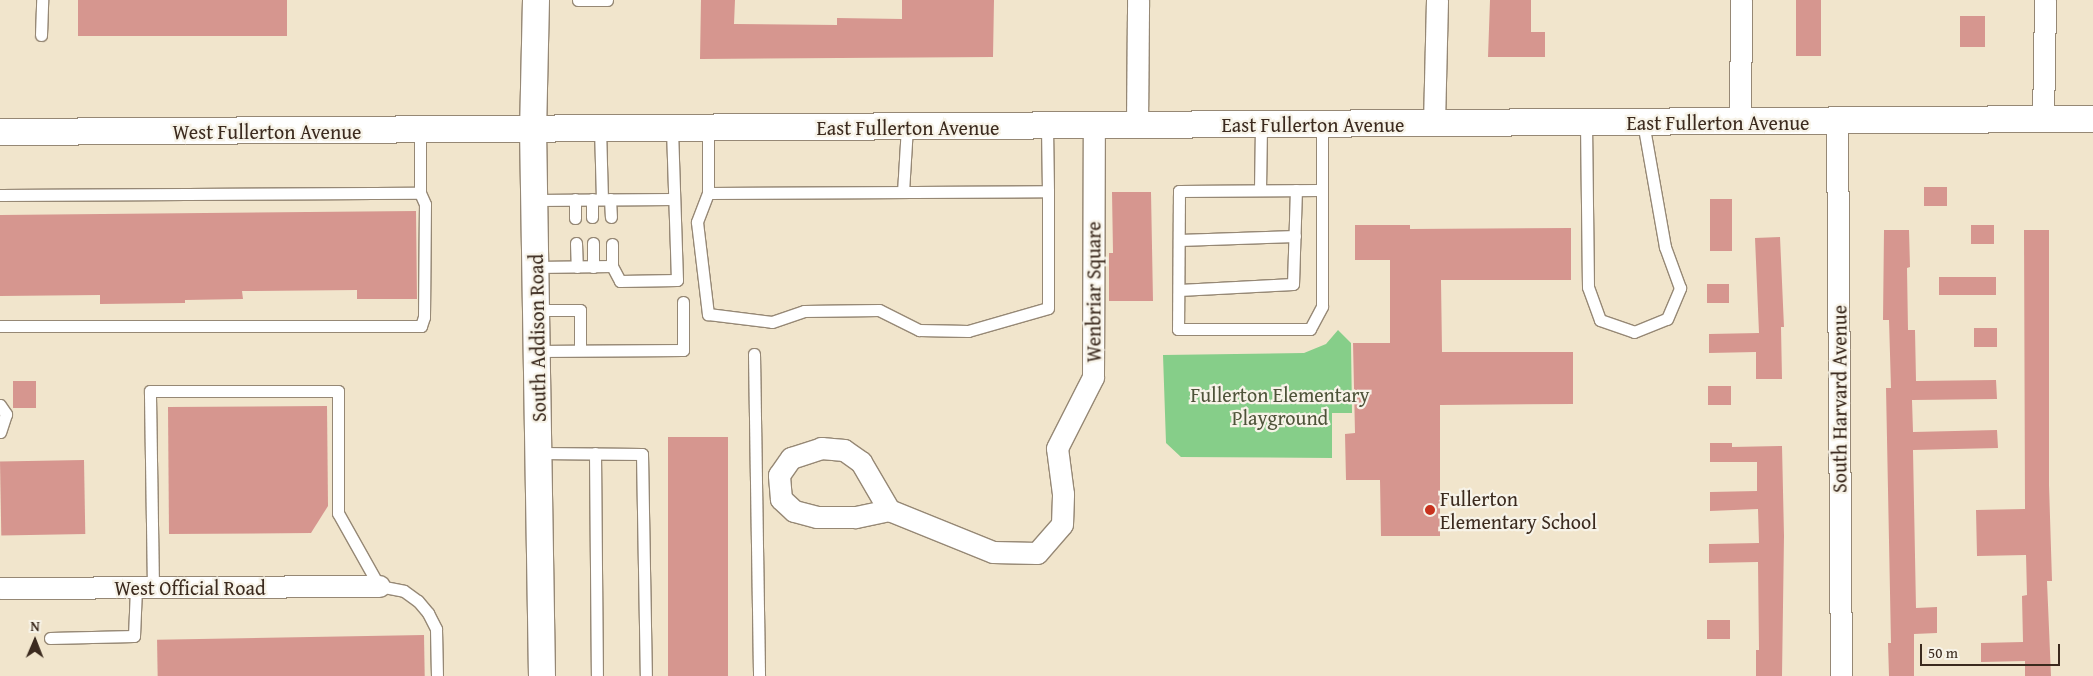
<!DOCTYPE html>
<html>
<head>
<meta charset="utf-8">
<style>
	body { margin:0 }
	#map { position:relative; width:2093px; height:676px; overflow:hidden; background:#f1e5cc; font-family:"Gentium Book Plus",serif }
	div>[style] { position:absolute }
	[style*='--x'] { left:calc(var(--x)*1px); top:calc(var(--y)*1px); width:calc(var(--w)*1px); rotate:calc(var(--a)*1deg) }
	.green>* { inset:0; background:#86ce89 }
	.building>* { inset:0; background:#d6968f; transform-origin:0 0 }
	.roads { filter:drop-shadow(1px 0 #968875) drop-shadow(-1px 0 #968875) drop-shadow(0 1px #968875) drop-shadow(0 -1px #968875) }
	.service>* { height:11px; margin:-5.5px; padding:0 5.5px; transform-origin:5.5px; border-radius:5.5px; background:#fff }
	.minor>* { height:21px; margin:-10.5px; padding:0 10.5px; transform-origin:10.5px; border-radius:10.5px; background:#fff }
	.tertiary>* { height:26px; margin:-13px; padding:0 13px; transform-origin:13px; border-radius:13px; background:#fff }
	.dots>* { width:14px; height:14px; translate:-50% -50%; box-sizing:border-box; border:2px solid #f7f3e8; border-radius:50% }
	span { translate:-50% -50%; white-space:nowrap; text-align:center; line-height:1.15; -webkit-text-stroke:4.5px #f7f3e8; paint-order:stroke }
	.street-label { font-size:20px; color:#3b2a1e }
	.park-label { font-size:20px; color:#4e5339 }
	.poi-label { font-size:20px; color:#3b2a1e }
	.left { translate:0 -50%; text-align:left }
	.north { position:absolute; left:10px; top:616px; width:50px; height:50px; -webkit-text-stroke:4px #f7f3e8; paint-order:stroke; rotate:1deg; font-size:14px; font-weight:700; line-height:20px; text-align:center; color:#3b2a1e }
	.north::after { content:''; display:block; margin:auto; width:18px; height:22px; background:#3b2a1e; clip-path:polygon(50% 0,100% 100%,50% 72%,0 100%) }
	.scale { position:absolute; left:1920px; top:644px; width:140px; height:22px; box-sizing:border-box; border:2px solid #3b2a1e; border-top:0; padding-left:6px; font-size:15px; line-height:18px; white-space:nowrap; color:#3b2a1e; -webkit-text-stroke:4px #f7f3e8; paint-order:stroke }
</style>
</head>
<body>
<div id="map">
	<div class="green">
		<div style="clip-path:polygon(1338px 330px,1351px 343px,1352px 413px,1332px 413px,1332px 458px,1181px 457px,1166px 443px,1163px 355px,1304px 353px,1326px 344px)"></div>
	</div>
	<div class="building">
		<div style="left:78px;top:0;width:209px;height:36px"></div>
		<div style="clip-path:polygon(701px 0,735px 0,734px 24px,837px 25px,837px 18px,902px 19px,902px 0,994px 0,993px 57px,700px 59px)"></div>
		<div style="clip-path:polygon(1490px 0,1531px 0,1531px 32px,1545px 32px,1545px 57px,1488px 57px)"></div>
		<div style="left:1796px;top:0;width:25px;height:56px"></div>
		<div style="left:1960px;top:16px;width:25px;height:31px"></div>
		<div style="left:1924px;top:187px;width:23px;height:19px"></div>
		<div style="clip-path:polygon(1112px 192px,1151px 192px,1153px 301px,1109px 301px,1109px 253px,1113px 253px)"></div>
		<div style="left:1710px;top:199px;width:22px;height:52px"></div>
		<div style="clip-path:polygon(416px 211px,417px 299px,357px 299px,357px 290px,242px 291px,243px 299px,185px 300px,185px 303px,100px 304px,100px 295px,0 296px,0 215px)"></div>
		<div style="clip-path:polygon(1355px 225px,1410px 225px,1410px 229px,1571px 228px,1571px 280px,1441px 280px,1442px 352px,1573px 352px,1573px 404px,1440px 405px,1440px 536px,1381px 536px,1380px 480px,1346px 480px,1345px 434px,1355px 433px,1353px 343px,1390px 343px,1390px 260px,1355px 260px)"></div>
		<div style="left:1994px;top:225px;width:19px;height:23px;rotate:90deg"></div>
		<div style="clip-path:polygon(1884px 230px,1909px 230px,1910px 267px,1907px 268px,1908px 330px,1915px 330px,1916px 381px,1996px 380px,1997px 399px,1912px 400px,1913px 432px,1997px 430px,1998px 448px,1913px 450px,1916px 608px,1937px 607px,1937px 633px,1914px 634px,1914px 676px,1889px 676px,1888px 643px,1891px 643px,1886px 388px,1891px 388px,1889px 320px,1883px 320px)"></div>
		<div style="clip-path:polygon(2024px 230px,2049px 230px,2049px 485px,2052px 581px,2047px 581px,2051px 676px,2025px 676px,2025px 661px,1981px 662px,1981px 643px,2023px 642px,2022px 596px,2027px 595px,2026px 555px,1977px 556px,1976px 510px,2025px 509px)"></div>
		<div style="clip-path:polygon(1780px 237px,1784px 327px,1781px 327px,1782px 379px,1756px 379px,1756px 352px,1709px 353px,1709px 334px,1759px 333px,1755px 238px)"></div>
		<div style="left:1996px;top:277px;width:18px;height:57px;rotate:90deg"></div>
		<div style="left:1707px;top:284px;width:22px;height:19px"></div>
		<div style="left:1997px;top:328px;width:19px;height:23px;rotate:90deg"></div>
		<div style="left:36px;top:381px;width:27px;height:23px;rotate:90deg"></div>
		<div style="left:1708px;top:386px;width:23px;height:19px"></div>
		<div style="clip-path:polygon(327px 406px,328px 506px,311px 533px,169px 534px,168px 407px)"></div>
		<div style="left:728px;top:437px;width:239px;height:60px;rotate:90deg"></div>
		<div style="clip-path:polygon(1710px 443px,1732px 443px,1732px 447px,1782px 446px,1784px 536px,1782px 676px,1756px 676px,1756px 650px,1759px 650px,1758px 562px,1709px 563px,1709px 544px,1759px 543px,1758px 509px,1710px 511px,1710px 492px,1757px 491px,1757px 462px,1710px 462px)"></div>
		<div style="left:84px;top:460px;width:74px;height:84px;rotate:89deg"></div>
		<div style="left:1730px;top:620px;width:19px;height:23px;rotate:90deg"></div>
		<div style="left:424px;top:635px;width:41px;height:267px;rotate:89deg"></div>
	</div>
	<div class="roads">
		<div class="service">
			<div style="--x:578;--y:0;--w:29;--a:0"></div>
			<div style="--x:41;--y:35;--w:35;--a:-88"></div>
			<div style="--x:1586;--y:123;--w:164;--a:89.3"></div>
			<div style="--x:1588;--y:287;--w:35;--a:70"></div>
			<div style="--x:1600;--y:320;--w:36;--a:19"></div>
			<div style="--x:1634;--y:332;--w:35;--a:-22"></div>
			<div style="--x:1667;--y:319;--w:34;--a:-67"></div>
			<div style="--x:1680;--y:288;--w:44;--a:-110.1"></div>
			<div style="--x:1665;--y:247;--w:127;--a:-100"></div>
			<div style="--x:600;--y:128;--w:71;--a:88.4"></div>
			<div style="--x:708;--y:128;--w:65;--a:90"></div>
			<div style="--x:708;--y:193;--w:340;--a:-0.3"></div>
			<div style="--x:1048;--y:191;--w:64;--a:-90.9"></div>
			<div style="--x:1260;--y:190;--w:66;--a:-89.1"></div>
			<div style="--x:1320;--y:190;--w:141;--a:179.6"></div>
			<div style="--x:1179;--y:191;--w:138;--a:90.4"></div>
			<div style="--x:1178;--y:329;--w:132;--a:0"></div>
			<div style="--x:1310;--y:329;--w:26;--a:-62"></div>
			<div style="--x:1322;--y:306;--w:182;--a:-90"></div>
			<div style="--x:903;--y:192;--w:65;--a:-86.5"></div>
			<div style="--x:708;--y:193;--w:31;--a:111"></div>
			<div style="--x:697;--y:222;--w:93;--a:83.2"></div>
			<div style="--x:708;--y:314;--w:64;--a:7.1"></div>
			<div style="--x:772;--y:322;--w:34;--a:-19"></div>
			<div style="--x:804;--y:311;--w:75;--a:-0.8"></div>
			<div style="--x:879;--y:310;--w:45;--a:26.6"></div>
			<div style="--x:919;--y:330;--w:49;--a:1.2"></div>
			<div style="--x:968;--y:331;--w:83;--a:-16"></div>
			<div style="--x:1048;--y:308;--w:117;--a:-90"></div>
			<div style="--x:0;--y:195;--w:420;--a:-0.3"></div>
			<div style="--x:575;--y:199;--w:19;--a:90"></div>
			<div style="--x:592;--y:199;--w:18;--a:90"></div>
			<div style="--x:610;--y:199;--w:18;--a:87"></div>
			<div style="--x:534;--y:200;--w:140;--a:-0.4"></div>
			<div style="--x:1179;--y:240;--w:116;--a:-2"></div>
			<div style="--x:576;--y:243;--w:24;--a:88"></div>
			<div style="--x:593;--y:243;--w:24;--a:90"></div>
			<div style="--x:612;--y:244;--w:22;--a:90"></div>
			<div style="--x:535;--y:267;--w:77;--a:-0.7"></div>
			<div style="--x:612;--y:266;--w:17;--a:62"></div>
			<div style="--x:620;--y:281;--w:57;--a:-1"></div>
			<div style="--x:677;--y:280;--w:152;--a:-91.9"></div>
			<div style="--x:1179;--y:290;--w:114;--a:-3"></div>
			<div style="--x:1293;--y:284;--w:94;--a:-88.2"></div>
			<div style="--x:536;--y:310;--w:44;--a:0"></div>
			<div style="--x:580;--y:310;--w:40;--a:90"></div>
			<div style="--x:0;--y:326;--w:421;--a:0"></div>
			<div style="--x:421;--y:326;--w:9;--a:-72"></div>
			<div style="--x:424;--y:317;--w:113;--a:-89.5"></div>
			<div style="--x:425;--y:204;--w:12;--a:-114"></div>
			<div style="--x:420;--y:193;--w:63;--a:-90"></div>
			<div style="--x:537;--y:351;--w:146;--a:-0.4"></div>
			<div style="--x:683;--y:350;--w:48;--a:-90"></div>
			<div style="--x:754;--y:354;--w:322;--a:89.1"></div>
			<div style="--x:0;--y:405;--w:11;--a:56"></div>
			<div style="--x:6;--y:414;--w:19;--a:108"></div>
			<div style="--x:539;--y:453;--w:103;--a:0.6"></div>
			<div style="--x:642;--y:454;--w:222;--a:89"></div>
			<div style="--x:595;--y:453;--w:223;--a:89.5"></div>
			<div style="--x:153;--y:587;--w:196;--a:-90.9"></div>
			<div style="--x:150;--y:391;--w:188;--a:0"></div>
			<div style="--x:338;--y:391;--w:122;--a:90"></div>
			<div style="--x:338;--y:513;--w:84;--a:60.7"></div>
			<div style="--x:379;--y:586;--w:25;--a:11"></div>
			<div style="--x:404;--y:591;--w:17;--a:36"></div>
			<div style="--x:418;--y:601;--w:16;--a:50"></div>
			<div style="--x:428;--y:613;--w:18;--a:63"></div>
			<div style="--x:436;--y:629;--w:47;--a:88.8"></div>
			<div style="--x:50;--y:638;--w:84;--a:-1.4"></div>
			<div style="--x:134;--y:636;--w:48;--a:-87.6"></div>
		</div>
		<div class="minor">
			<div style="--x:2043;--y:119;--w:119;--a:-89"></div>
			<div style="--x:1740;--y:121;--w:121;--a:-89.5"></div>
			<div style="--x:1837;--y:121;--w:555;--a:89.59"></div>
			<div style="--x:1434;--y:123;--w:123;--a:-88.6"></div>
			<div style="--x:1137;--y:125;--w:125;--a:-89.5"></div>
			<div style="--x:821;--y:448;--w:23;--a:5"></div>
			<div style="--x:844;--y:450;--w:21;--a:35"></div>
			<div style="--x:861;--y:462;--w:56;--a:59.7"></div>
			<div style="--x:889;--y:510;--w:35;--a:168"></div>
			<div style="--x:855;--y:517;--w:38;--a:180"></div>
			<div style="--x:817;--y:517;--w:24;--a:-165"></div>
			<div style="--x:794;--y:511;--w:18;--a:-137"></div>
			<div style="--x:781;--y:499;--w:24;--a:-95"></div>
			<div style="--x:779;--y:475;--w:21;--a:-55"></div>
			<div style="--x:791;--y:458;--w:32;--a:-18"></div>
			<div style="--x:889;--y:510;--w:112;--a:22"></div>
			<div style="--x:993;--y:552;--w:44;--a:1.3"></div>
			<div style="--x:1037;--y:553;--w:38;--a:-49"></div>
			<div style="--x:1062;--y:524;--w:30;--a:-88"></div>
			<div style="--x:1063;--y:494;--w:46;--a:-97.4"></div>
			<div style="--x:1057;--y:448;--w:80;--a:-63.1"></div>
			<div style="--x:1093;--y:377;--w:251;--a:-89.8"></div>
			<div style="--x:0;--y:588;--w:379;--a:-0.3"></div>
		</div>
		<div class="tertiary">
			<div style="--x:536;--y:0;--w:128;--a:91.3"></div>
			<div style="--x:533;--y:128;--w:548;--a:89.06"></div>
			<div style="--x:0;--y:132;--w:2093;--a:-0.36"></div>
		</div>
	</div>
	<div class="dots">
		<div style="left:1430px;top:510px;background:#c8321e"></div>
	</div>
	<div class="street-label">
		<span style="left:1718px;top:122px">East Fullerton Avenue</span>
		<span style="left:1313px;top:124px">East Fullerton Avenue</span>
		<span style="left:908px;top:127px">East Fullerton Avenue</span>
		<span style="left:267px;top:131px">West Fullerton Avenue</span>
		<span style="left:1093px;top:292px;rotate:-90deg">Wenbriar Square</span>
		<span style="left:537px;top:338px;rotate:-91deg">South Addison Road</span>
		<span style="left:1839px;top:399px;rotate:-90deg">South Harvard Avenue</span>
		<span style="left:190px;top:587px">West Official Road</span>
	</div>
	<div class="park-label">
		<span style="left:1280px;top:406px">Fullerton Elementary<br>Playground</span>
	</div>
	<div class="poi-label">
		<span class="left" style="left:1440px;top:510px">Fullerton<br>Elementary School</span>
	</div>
	<div class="north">N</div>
	<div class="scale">50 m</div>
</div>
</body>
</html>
